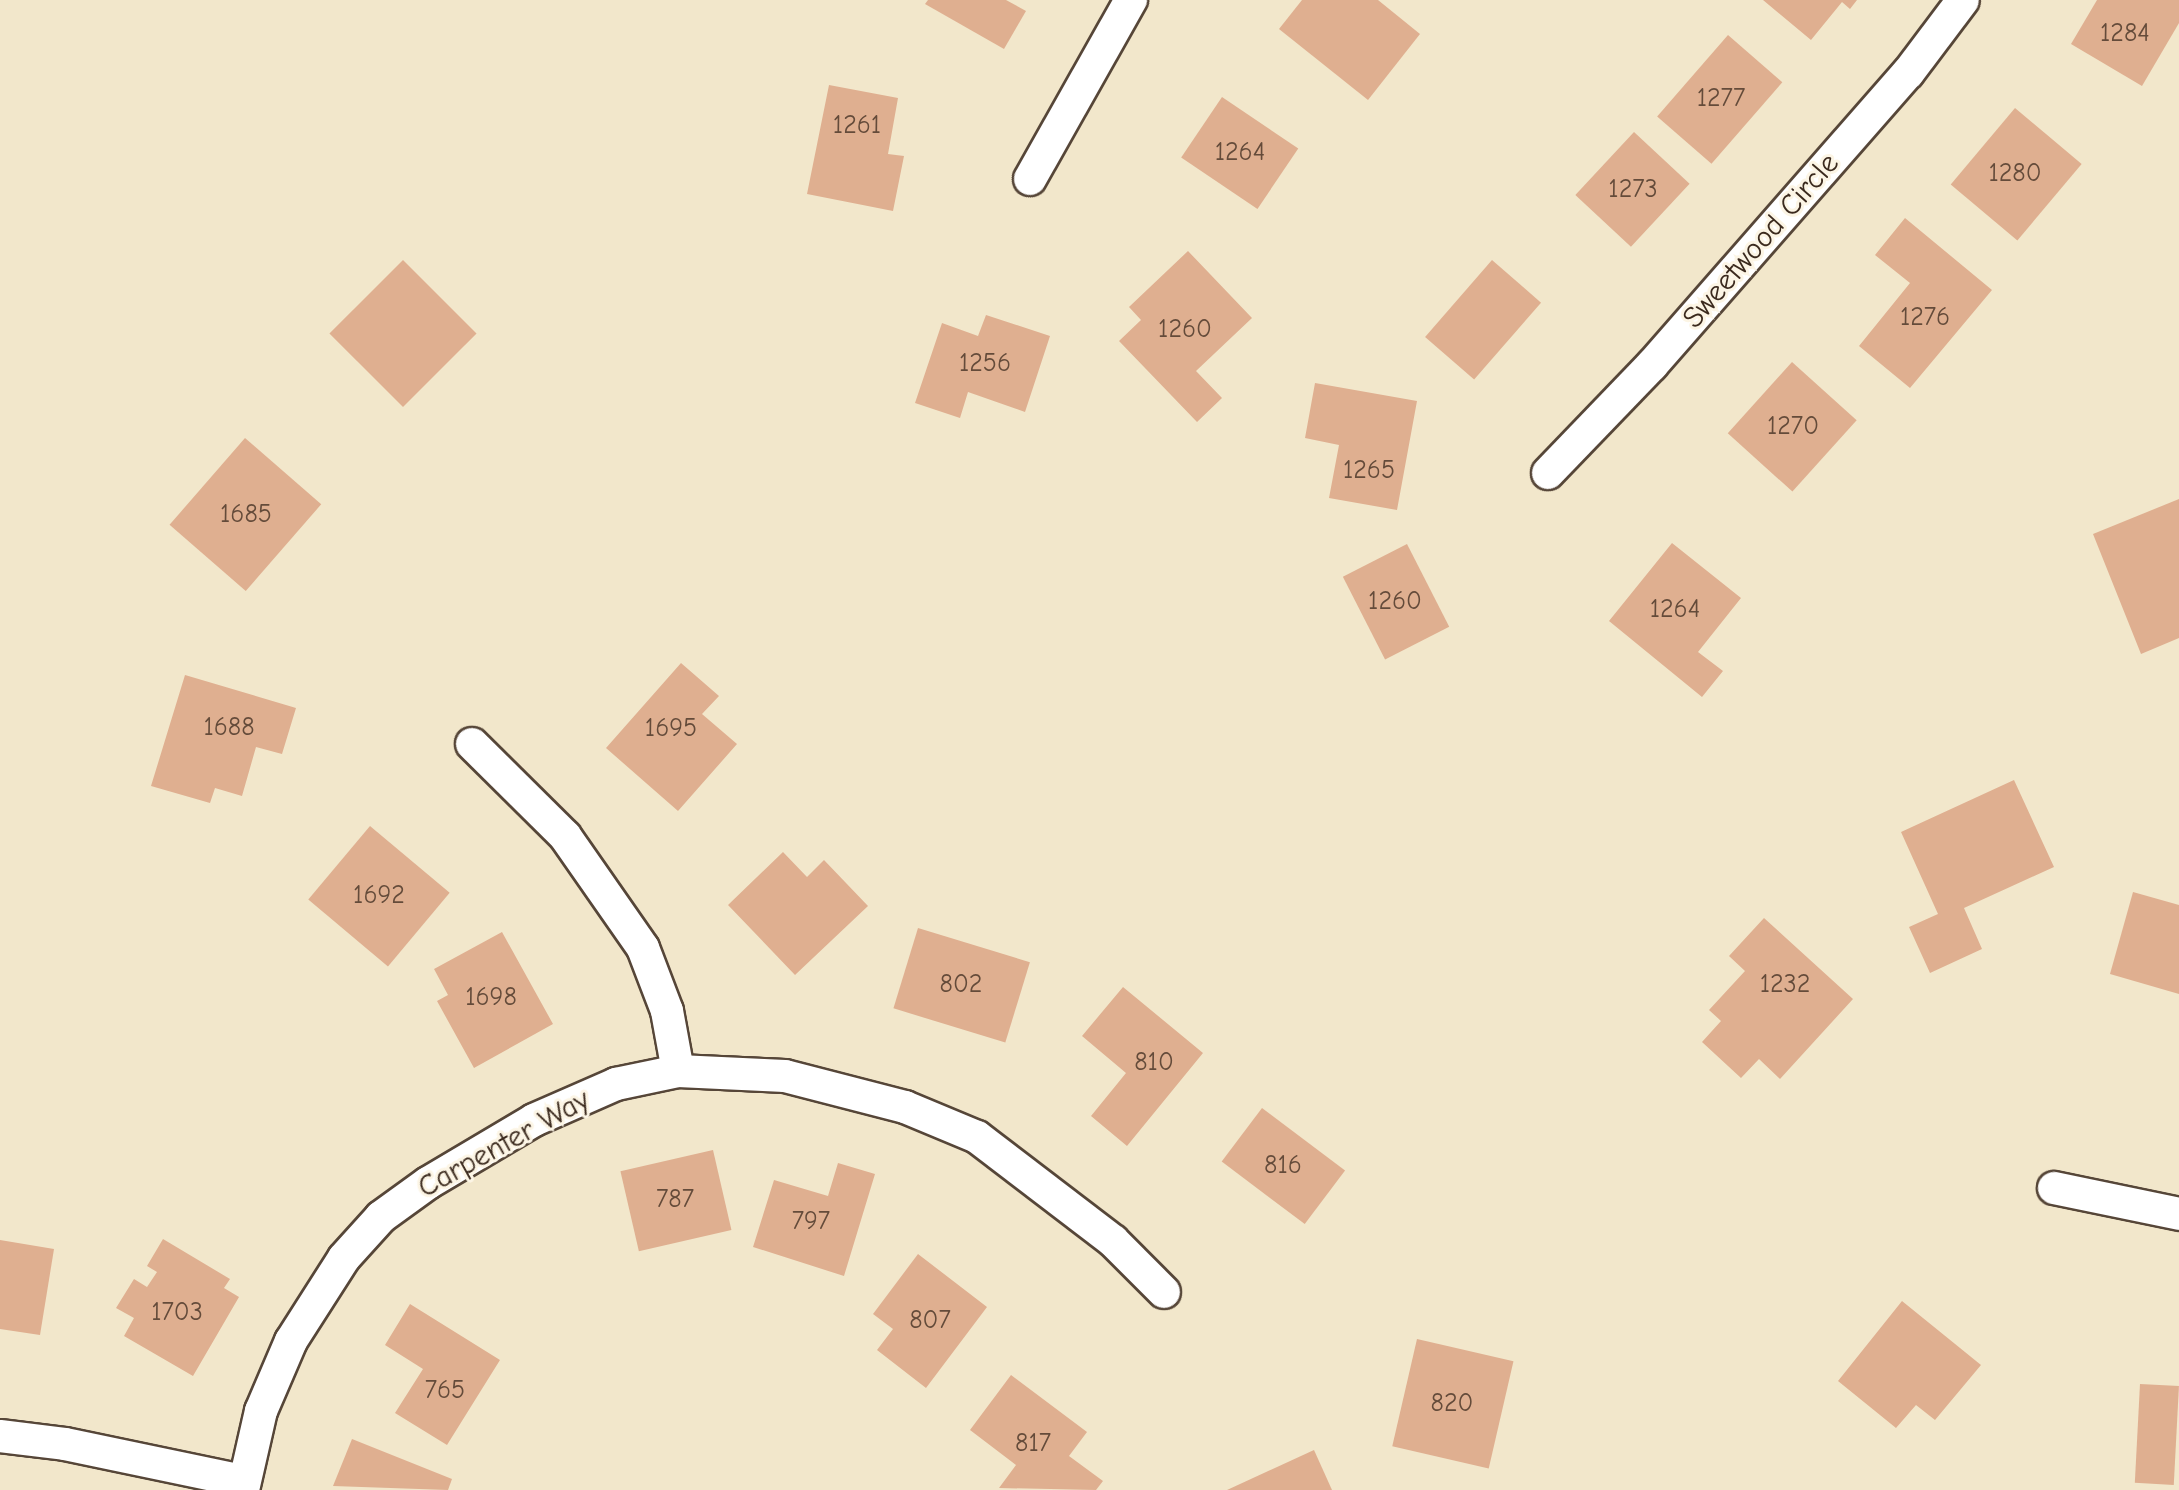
<!DOCTYPE html>
<html>
<head>
<meta charset="utf-8">
<style>
	body { margin:0 }
	#map { position:relative; width:2179px; height:1490px; overflow:hidden; background:#f2e7cb; font-family:"Comic Neue",sans-serif }
	div>[style] { position:absolute }
	[style*='--x'] { left:calc(var(--x)*1px); top:calc(var(--y)*1px); width:calc(var(--w)*1px); rotate:calc(var(--a)*1deg) }
	.building>* { inset:0; background:#dfaf90; transform-origin:0 0 }
	.roads { filter:drop-shadow(2px 0 #564638) drop-shadow(-2px 0 #564638) drop-shadow(0 2px #564638) drop-shadow(0 -2px #564638) }
	.minor>* { height:32px; margin:-16px; padding:0 16px; transform-origin:16px; border-radius:16px; background:#fff }
	span { translate:-50% -50%; white-space:nowrap; text-align:center; line-height:1.15; -webkit-text-stroke:6px #fcf5e5; paint-order:stroke }
	.number-label { font-size:26px; color:#644b3a }
	.number-label span { -webkit-text-stroke-width:0 }
	.street-label { font-size:30px; color:#3b2a1e }
</style>
</head>
<body>
<div id="map">
	<div class="building">
		<div style="clip-path:polygon(928px 0,1006px 0,1026px 11px,1004px 49px,925px 4px)"></div>
		<div style="clip-path:polygon(1302px 0,1378px 0,1420px 34px,1368px 100px,1279px 29px)"></div>
		<div style="clip-path:polygon(1763px 0,1857px 0,1850px 9px,1842px 2px,1811px 40px)"></div>
		<div style="clip-path:polygon(2097px 0,2179px 0,2179px 23px,2142px 86px,2071px 44px)"></div>
		<div style="left:1728px;top:35px;width:72px;height:108px;rotate:41deg"></div>
		<div style="clip-path:polygon(829px 85px,898px 98px,888px 154px,904px 156px,893px 211px,807px 194px)"></div>
		<div style="left:1222px;top:97px;width:92px;height:73px;rotate:34deg"></div>
		<div style="left:2015px;top:108px;width:87px;height:100px;rotate:40deg"></div>
		<div style="left:1634px;top:132px;width:76px;height:86px;rotate:43deg"></div>
		<div style="clip-path:polygon(1905px 218px,1992px 290px,1910px 388px,1859px 346px,1910px 283px,1875px 255px)"></div>
		<div style="clip-path:polygon(1188px 251px,1252px 318px,1196px 371px,1222px 398px,1197px 422px,1119px 341px,1141px 320px,1129px 307px)"></div>
		<div style="left:403px;top:260px;width:104px;height:104px;rotate:45deg"></div>
		<div style="left:1492px;top:260px;width:65px;height:102px;rotate:41deg"></div>
		<div style="clip-path:polygon(986px 315px,1050px 336px,1025px 412px,968px 392px,960px 418px,915px 403px,942px 323px,978px 336px)"></div>
		<div style="left:1792px;top:362px;width:87px;height:96px;rotate:42deg"></div>
		<div style="clip-path:polygon(1315px 383px,1417px 401px,1397px 510px,1329px 498px,1339px 445px,1305px 438px)"></div>
		<div style="left:245px;top:438px;width:101px;height:115px;rotate:41deg"></div>
		<div style="clip-path:polygon(2179px 499px,2179px 638px,2141px 654px,2093px 534px)"></div>
		<div style="clip-path:polygon(1672px 543px,1741px 598px,1698px 652px,1723px 671px,1702px 697px,1609px 621px)"></div>
		<div style="left:1407px;top:544px;width:93px;height:72px;rotate:63deg"></div>
		<div style="clip-path:polygon(681px 663px,719px 696px,702px 714px,737px 744px,678px 811px,606px 748px)"></div>
		<div style="clip-path:polygon(185px 675px,296px 708px,282px 754px,256px 747px,242px 796px,215px 788px,210px 803px,151px 786px)"></div>
		<div style="clip-path:polygon(2014px 780px,2054px 867px,1964px 908px,1982px 949px,1930px 973px,1909px 927px,1938px 914px,1901px 832px)"></div>
		<div style="left:370px;top:826px;width:104px;height:96px;rotate:40deg"></div>
		<div style="clip-path:polygon(783px 852px,807px 877px,824px 860px,868px 906px,795px 975px,728px 905px)"></div>
		<div style="clip-path:polygon(2133px 892px,2179px 905px,2179px 994px,2110px 974px)"></div>
		<div style="clip-path:polygon(1764px 918px,1853px 999px,1780px 1079px,1759px 1059px,1741px 1078px,1702px 1042px,1721px 1021px,1709px 1010px,1745px 971px,1729px 956px)"></div>
		<div style="left:918px;top:928px;width:117px;height:84px;rotate:17deg"></div>
		<div style="clip-path:polygon(502px 932px,553px 1024px,474px 1068px,437px 1001px,448px 995px,434px 969px)"></div>
		<div style="clip-path:polygon(1123px 987px,1203px 1053px,1127px 1146px,1091px 1116px,1126px 1073px,1082px 1036px)"></div>
		<div style="left:1262px;top:1108px;width:104px;height:67px;rotate:37deg"></div>
		<div style="left:713px;top:1150px;width:82px;height:95px;rotate:77deg"></div>
		<div style="clip-path:polygon(838px 1163px,875px 1174px,844px 1276px,753px 1247px,774px 1180px,828px 1196px)"></div>
		<div style="clip-path:polygon(163px 1239px,230px 1279px,224px 1288px,239px 1297px,193px 1376px,124px 1336px,134px 1318px,116px 1308px,134px 1279px,147px 1287px,157px 1272px,147px 1266px)"></div>
		<div style="clip-path:polygon(0 1240px,54px 1249px,40px 1335px,0 1329px)"></div>
		<div style="clip-path:polygon(918px 1254px,987px 1307px,926px 1388px,877px 1350px,893px 1329px,873px 1314px)"></div>
		<div style="clip-path:polygon(1902px 1301px,1981px 1365px,1935px 1420px,1916px 1405px,1896px 1428px,1838px 1381px)"></div>
		<div style="clip-path:polygon(410px 1304px,500px 1360px,447px 1445px,395px 1413px,423px 1369px,385px 1345px)"></div>
		<div style="left:1417px;top:1339px;width:99px;height:110px;rotate:13deg"></div>
		<div style="clip-path:polygon(1011px 1375px,1087px 1432px,1069px 1456px,1103px 1481px,1096px 1490px,999px 1488px,1016px 1465px,970px 1430px)"></div>
		<div style="left:2140px;top:1384px;width:39px;height:99px;rotate:3deg"></div>
		<div style="clip-path:polygon(352px 1439px,452px 1479px,448px 1490px,333px 1486px)"></div>
		<div style="clip-path:polygon(1314px 1450px,1332px 1490px,1227px 1490px)"></div>
	</div>
	<div class="roads">
		<div class="minor">
			<div style="--x:1030;--y:179;--w:206;--a:-60.6"></div>
			<div style="--x:1548;--y:473;--w:150;--a:-46.1"></div>
			<div style="--x:1652;--y:365;--w:388;--a:-48.8"></div>
			<div style="--x:1908;--y:73;--w:91;--a:-53"></div>
			<div style="--x:472;--y:744;--w:131;--a:44.7"></div>
			<div style="--x:565;--y:836;--w:136;--a:55.1"></div>
			<div style="--x:643;--y:948;--w:67;--a:69.1"></div>
			<div style="--x:667;--y:1011;--w:61;--a:79.6"></div>
			<div style="--x:2054;--y:1188;--w:128;--a:11.7"></div>
			<div style="--x:0;--y:1436;--w:65;--a:7"></div>
			<div style="--x:65;--y:1444;--w:181;--a:11.8"></div>
			<div style="--x:243;--y:1490;--w:81;--a:-77.2"></div>
			<div style="--x:261;--y:1411;--w:76;--a:-66.8"></div>
			<div style="--x:291;--y:1341;--w:98;--a:-57.4"></div>
			<div style="--x:344;--y:1258;--w:55;--a:-47.9"></div>
			<div style="--x:381;--y:1217;--w:58;--a:-35.9"></div>
			<div style="--x:428;--y:1183;--w:123;--a:-30.7"></div>
			<div style="--x:534;--y:1120;--w:90;--a:-23.7"></div>
			<div style="--x:616;--y:1084;--w:63;--a:-11.8"></div>
			<div style="--x:678;--y:1071;--w:107;--a:2.7"></div>
			<div style="--x:785;--y:1076;--w:124;--a:14.5"></div>
			<div style="--x:905;--y:1107;--w:78;--a:22.6"></div>
			<div style="--x:977;--y:1137;--w:171;--a:37.4"></div>
			<div style="--x:1113;--y:1241;--w:72;--a:45"></div>
		</div>
	</div>
	<div class="number-label">
		<span style="left:2125px;top:34px">1284</span>
		<span style="left:1721px;top:99px">1277</span>
		<span style="left:857px;top:126px">1261</span>
		<span style="left:1240px;top:153px">1264</span>
		<span style="left:2015px;top:174px">1280</span>
		<span style="left:1633px;top:190px">1273</span>
		<span style="left:1925px;top:318px">1276</span>
		<span style="left:1185px;top:330px">1260</span>
		<span style="left:985px;top:364px">1256</span>
		<span style="left:1793px;top:427px">1270</span>
		<span style="left:1369px;top:471px">1265</span>
		<span style="left:246px;top:515px">1685</span>
		<span style="left:1395px;top:602px">1260</span>
		<span style="left:1675px;top:610px">1264</span>
		<span style="left:229px;top:728px">1688</span>
		<span style="left:671px;top:729px">1695</span>
		<span style="left:379px;top:896px">1692</span>
		<span style="left:961px;top:985px">802</span>
		<span style="left:1785px;top:985px">1232</span>
		<span style="left:491px;top:998px">1698</span>
		<span style="left:1154px;top:1063px">810</span>
		<span style="left:1283px;top:1166px">816</span>
		<span style="left:675px;top:1200px">787</span>
		<span style="left:811px;top:1222px">797</span>
		<span style="left:177px;top:1313px">1703</span>
		<span style="left:930px;top:1321px">807</span>
		<span style="left:445px;top:1391px">765</span>
		<span style="left:1452px;top:1404px">820</span>
		<span style="left:1033px;top:1444px">817</span>
	</div>
	<div class="street-label">
		<span style="left:1761px;top:241px;rotate:-49deg">Sweetwood Circle</span>
		<span style="left:504px;top:1144px;rotate:-29deg">Carpenter Way</span>
	</div>
</div>
</body>
</html>
